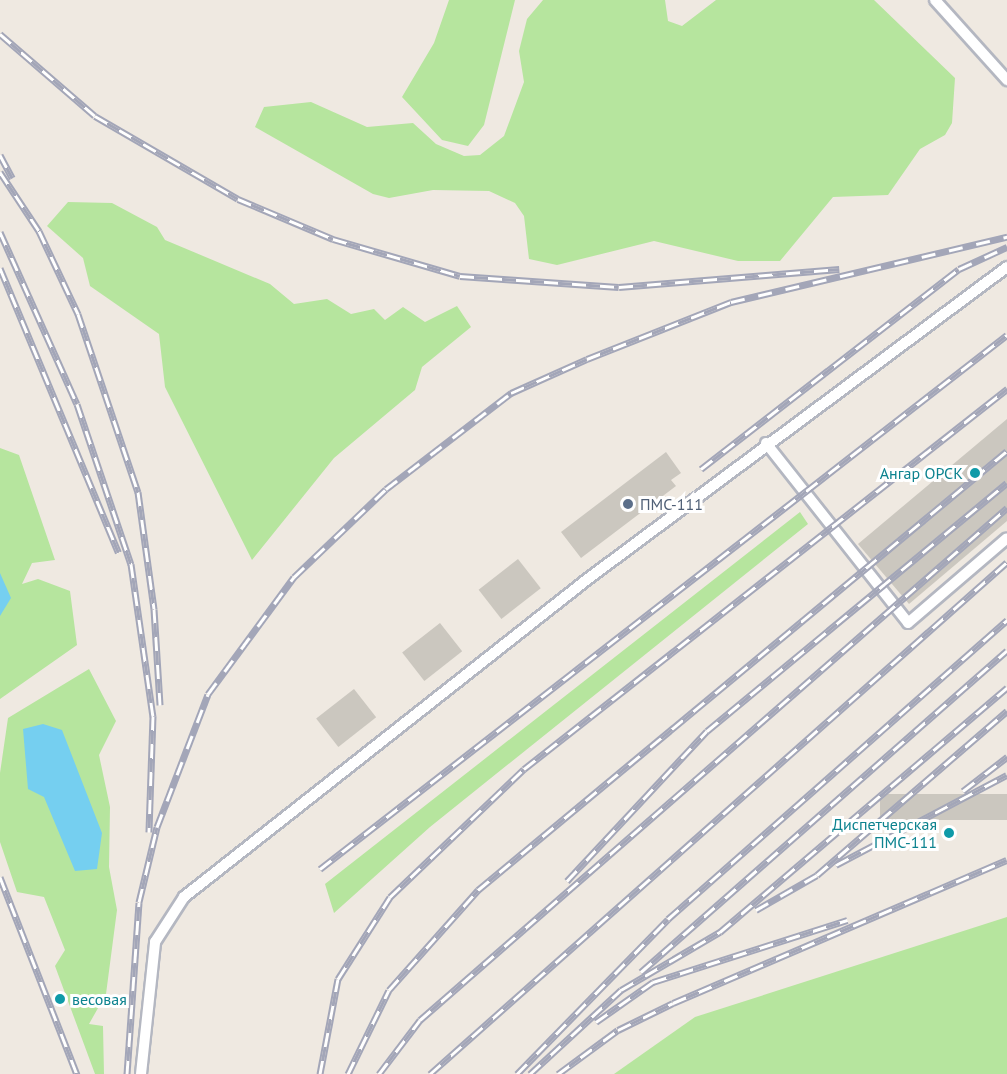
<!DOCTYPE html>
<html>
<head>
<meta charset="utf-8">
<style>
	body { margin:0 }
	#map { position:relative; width:1007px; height:1074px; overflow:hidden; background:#efe9e1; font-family:"PT Sans",sans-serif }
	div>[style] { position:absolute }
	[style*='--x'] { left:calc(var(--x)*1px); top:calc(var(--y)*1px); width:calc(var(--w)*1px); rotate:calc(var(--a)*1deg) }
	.green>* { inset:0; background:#b6e59e }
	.water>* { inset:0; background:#75cff0 }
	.building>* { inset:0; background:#cbc7bf; transform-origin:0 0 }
	.roads { filter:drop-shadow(2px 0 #b4b7c1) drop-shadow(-2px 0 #b4b7c1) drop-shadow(0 2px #b4b7c1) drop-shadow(0 -2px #b4b7c1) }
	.service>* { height:10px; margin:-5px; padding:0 5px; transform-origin:5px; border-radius:5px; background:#fff }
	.rail>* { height:7px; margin-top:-3.5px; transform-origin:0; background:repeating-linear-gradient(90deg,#fff 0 14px,#a3a6b8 0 28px); box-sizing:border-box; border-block:2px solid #a3a6b8 }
	.dots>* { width:16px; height:16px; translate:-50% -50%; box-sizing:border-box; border:3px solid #fff; border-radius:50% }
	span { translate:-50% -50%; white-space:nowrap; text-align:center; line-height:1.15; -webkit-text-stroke:6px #fff; paint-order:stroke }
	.culture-label { font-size:16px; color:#0d838f }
	.right { translate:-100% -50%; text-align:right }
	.left { translate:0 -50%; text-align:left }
	.service-label { font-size:16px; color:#4e5e75 }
</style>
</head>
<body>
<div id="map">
	<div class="green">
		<div style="clip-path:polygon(449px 0,515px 0,484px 125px,468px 146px,442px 140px,402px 97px,434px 43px)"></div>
		<div style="clip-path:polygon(543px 0,665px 0,668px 21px,682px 26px,716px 0,874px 0,955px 78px,952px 123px,945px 135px,920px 149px,888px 195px,833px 197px,780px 261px,738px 261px,654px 241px,557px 265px,529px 259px,524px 216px,515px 203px,489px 191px,433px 190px,389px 198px,373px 194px,255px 127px,264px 107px,311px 102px,367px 127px,413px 123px,436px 144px,464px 156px,480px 155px,504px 136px,524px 82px,519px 51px,527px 19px)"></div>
		<div style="clip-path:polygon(68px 202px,112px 203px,157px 227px,165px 240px,270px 284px,294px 304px,327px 299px,351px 314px,374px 309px,385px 320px,403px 307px,425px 322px,457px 306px,471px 327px,422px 367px,415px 390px,334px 458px,252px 560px,165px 387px,159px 334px,90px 286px,83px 258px,47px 226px)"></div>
		<div style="clip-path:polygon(0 448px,19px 455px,55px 560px,32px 563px,22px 584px,38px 579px,70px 591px,77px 645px,0 699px)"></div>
		<div style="clip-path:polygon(800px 512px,808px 524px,430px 827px,334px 913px,325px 884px)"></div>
		<div style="clip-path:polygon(89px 669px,116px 721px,99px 755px,110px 807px,109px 867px,117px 910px,106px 994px,89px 1024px,103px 1026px,104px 1074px,95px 1074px,55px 966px,65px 950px,44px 897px,17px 892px,0 842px,0 773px,8px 718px)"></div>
		<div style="clip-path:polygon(1007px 917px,1007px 1074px,614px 1074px,695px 1017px)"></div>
	</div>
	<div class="water">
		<div style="clip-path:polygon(0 573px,11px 598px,0 616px)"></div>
		<div style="clip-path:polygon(43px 724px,62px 730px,102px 833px,97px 869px,75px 871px,44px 797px,28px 789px,23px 729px)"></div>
	</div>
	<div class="building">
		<div style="clip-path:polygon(1007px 419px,1007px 521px,909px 604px,858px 544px)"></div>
		<div style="clip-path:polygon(666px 452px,681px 473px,671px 480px,676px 486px,581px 558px,561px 532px)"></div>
		<div style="left:518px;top:559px;width:37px;height:50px;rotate:52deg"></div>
		<div style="left:440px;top:623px;width:36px;height:48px;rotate:52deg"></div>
		<div style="left:354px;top:689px;width:36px;height:48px;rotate:52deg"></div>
		<div style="left:1007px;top:794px;width:26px;height:127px;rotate:90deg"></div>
	</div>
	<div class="roads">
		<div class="service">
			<div style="--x:935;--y:0;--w:108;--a:48"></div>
			<div style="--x:766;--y:443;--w:229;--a:51.7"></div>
			<div style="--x:908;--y:623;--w:130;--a:-40.6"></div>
			<div style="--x:141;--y:1074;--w:133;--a:-83.9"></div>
			<div style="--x:155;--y:942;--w:54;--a:-57.2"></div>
			<div style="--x:184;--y:897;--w:516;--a:-38.23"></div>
			<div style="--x:589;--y:578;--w:521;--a:-36.65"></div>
		</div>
	</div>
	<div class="rail">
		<div style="--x:0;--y:34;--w:125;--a:40.8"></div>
		<div style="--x:95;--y:116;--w:165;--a:30.1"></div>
		<div style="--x:238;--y:199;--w:103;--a:22.8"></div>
		<div style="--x:333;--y:239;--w:132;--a:16.2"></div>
		<div style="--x:460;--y:276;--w:159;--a:4"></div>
		<div style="--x:619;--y:287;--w:221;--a:-4.7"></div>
		<div style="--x:0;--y:155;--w:26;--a:62"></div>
		<div style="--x:0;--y:172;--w:71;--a:56.5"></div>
		<div style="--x:39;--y:231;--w:92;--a:64.8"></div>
		<div style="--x:78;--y:314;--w:188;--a:71.4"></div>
		<div style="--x:138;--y:492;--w:118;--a:82.2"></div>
		<div style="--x:154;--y:609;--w:96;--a:86.4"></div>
		<div style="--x:0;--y:232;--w:188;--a:65.9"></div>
		<div style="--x:77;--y:404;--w:169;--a:71.4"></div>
		<div style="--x:131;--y:564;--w:154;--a:81.8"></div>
		<div style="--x:153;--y:716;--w:116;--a:92"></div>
		<div style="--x:0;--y:268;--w:308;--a:67.4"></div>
		<div style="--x:701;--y:469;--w:326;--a:-37.8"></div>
		<div style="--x:959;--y:269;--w:53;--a:-24.6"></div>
		<div style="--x:963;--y:791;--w:56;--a:-37.7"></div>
		<div style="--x:836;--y:865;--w:193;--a:-27.8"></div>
		<div style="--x:320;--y:869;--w:870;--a:-37.86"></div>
		<div style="--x:0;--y:877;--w:212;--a:68.7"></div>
		<div style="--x:567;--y:881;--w:205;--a:-47"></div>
		<div style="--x:707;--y:731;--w:389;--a:-39.6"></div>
		<div style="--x:756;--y:910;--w:70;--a:-29.8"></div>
		<div style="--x:817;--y:875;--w:251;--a:-40.8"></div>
		<div style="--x:641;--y:972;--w:487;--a:-41.3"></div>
		<div style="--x:596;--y:1022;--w:70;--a:-35.1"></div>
		<div style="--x:653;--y:982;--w:204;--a:-17.7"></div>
		<div style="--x:127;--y:1074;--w:172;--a:-86"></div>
		<div style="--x:139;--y:902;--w:77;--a:-76.5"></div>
		<div style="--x:157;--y:827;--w:142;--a:-69"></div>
		<div style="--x:208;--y:694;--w:145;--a:-53.7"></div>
		<div style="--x:294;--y:577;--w:127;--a:-43.7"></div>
		<div style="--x:386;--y:489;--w:158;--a:-37.5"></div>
		<div style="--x:511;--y:393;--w:83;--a:-24.1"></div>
		<div style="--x:587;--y:359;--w:155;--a:-21.6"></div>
		<div style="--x:731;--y:302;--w:284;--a:-13.3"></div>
		<div style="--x:320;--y:1074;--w:97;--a:-79.3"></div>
		<div style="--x:338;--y:979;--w:97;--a:-57.6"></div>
		<div style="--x:390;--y:897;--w:185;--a:-43.7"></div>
		<div style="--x:524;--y:769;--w:615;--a:-38.19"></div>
		<div style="--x:348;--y:1074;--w:93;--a:-64"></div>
		<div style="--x:389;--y:990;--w:134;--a:-48.3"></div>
		<div style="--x:478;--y:890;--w:687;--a:-39.69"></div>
		<div style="--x:379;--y:1074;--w:68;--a:-52.8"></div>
		<div style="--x:420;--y:1020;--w:779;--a:-41.1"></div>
		<div style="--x:430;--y:1074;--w:771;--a:-41.58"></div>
		<div style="--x:517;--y:1074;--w:216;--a:-45.7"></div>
		<div style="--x:668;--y:919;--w:452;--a:-41.4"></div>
		<div style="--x:530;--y:1074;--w:124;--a:-42.7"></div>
		<div style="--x:621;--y:990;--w:115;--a:-30.4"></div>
		<div style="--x:720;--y:932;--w:377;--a:-40.4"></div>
		<div style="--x:558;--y:1074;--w:74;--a:-36.3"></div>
		<div style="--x:618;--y:1030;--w:61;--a:-26.1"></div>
		<div style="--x:673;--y:1003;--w:363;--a:-23.2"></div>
	</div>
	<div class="dots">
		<div style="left:975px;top:473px;background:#0f9aa8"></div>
		<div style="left:628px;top:504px;background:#5c6f8a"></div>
		<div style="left:949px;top:833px;background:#0f9aa8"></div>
		<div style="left:60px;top:999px;background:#0f9aa8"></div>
	</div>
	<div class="culture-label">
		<span class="right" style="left:963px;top:473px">Ангар ОРСК</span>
		<span class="right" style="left:937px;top:833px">Диспетчерская<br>ПМС-111</span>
		<span class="left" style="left:72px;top:999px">весовая</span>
	</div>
	<div class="service-label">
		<span class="left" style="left:640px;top:504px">ПМС-111</span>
	</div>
</div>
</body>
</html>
